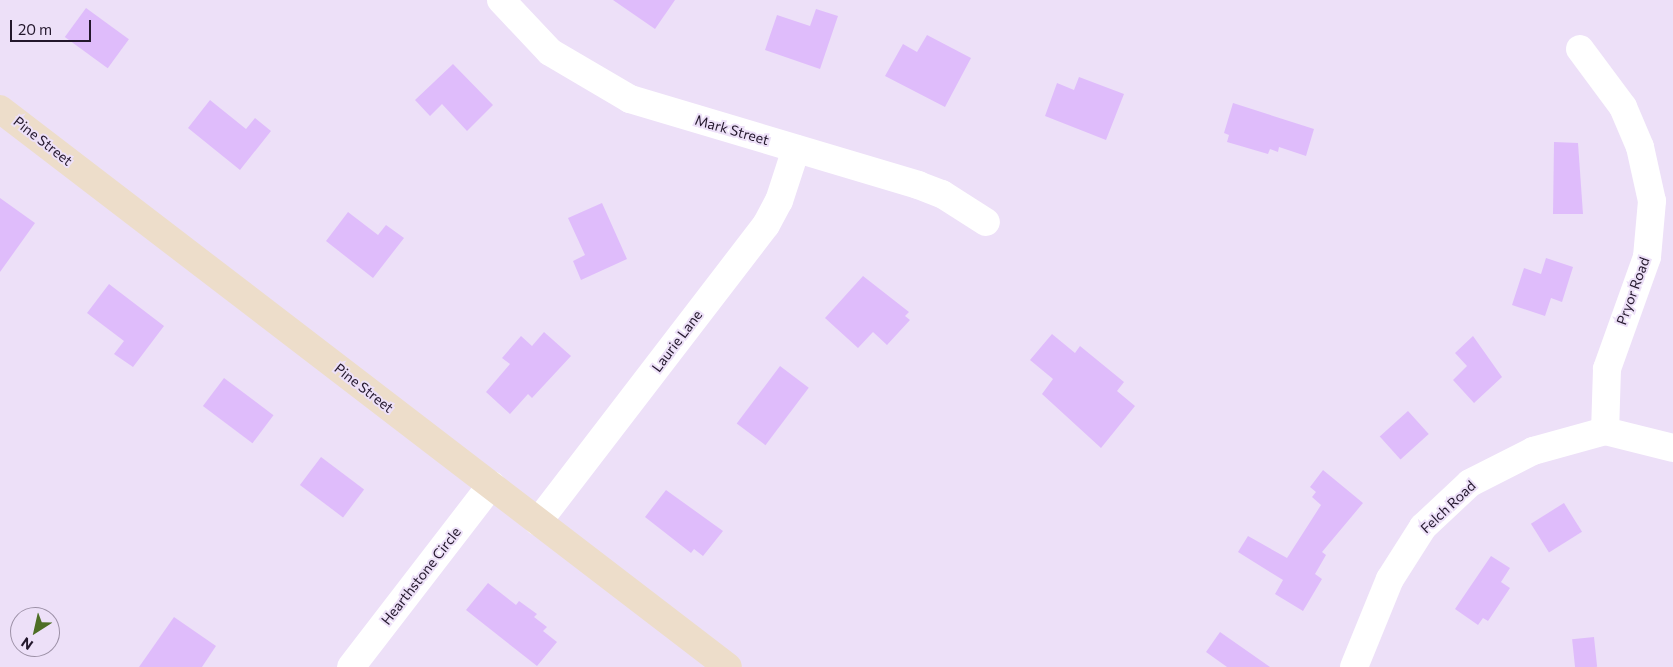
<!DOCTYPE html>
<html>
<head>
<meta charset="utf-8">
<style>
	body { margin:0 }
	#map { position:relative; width:1673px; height:667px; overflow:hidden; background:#ede0f8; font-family:Commissioner,sans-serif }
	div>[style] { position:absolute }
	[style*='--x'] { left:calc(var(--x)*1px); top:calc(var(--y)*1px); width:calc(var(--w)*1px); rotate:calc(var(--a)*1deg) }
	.building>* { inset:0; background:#dfbcfb; transform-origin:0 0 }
	.minor>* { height:28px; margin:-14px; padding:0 14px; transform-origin:14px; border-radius:14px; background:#fff }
	.secondary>* { height:28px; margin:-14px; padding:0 14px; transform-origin:14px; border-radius:14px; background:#edddca }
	span { translate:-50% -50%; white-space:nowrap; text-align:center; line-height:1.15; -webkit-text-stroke:4px #ede0f8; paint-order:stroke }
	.street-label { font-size:14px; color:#23172c }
	.north { position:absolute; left:10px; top:607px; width:50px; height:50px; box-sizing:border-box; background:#ede0f8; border:1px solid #9c90a6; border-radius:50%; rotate:215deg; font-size:14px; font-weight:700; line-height:20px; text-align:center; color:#23172c }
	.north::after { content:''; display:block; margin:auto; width:18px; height:22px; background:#4e6e25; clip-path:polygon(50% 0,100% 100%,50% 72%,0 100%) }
	.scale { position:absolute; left:10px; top:20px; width:81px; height:22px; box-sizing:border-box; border:2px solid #23172c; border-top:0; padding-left:6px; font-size:15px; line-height:18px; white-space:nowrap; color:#23172c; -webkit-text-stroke:4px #ede0f8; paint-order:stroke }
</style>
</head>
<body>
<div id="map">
	<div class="building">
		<div style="clip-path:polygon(613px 0,675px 0,655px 29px)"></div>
		<div style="left:86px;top:8px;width:53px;height:36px;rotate:36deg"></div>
		<div style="clip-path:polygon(816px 9px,838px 16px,820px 69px,765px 50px,777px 15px,810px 26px)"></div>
		<div style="clip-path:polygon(927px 35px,971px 58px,945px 107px,885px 76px,903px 44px,917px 52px)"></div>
		<div style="clip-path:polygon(453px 64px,493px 105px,467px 131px,442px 104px,430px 116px,415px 100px)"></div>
		<div style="clip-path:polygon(1079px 77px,1124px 94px,1106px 140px,1045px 116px,1057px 83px,1074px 90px)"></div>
		<div style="clip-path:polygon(210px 100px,246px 129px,255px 118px,271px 131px,240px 170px,188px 128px)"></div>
		<div style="clip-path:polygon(1233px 103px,1314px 129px,1306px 156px,1279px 147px,1278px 152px,1270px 149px,1268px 154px,1227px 142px,1229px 135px,1224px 133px)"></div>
		<div style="clip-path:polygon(1554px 142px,1578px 143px,1583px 214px,1553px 214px)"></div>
		<div style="clip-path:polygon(0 198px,35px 223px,0 272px)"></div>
		<div style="clip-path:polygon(602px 203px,627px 259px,581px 280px,573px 261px,585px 255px,568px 218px)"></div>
		<div style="clip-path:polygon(348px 212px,378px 235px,386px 225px,404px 238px,373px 278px,326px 241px)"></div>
		<div style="clip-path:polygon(1546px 258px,1573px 267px,1562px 302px,1551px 298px,1545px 316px,1512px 305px,1524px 268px,1541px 274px)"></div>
		<div style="clip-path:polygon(863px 276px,909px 312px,905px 316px,910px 320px,887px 345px,873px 332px,858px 348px,825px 318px)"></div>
		<div style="clip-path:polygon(109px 284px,164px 326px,133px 367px,114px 354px,124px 341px,87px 313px)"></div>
		<div style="clip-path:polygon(544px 332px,571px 356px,532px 398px,528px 394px,510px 414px,486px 392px,510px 364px,502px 358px,521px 336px,532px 346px)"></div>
		<div style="clip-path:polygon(1052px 334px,1075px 353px,1080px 346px,1124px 382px,1117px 391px,1135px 406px,1101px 448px,1042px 394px,1053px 379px,1030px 360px)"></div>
		<div style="clip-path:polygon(1473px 336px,1502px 377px,1474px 403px,1453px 380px,1467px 366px,1455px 353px)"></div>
		<div style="left:780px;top:366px;width:36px;height:72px;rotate:37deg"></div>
		<div style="left:224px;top:378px;width:62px;height:35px;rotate:37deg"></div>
		<div style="left:1408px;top:411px;width:31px;height:38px;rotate:48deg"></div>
		<div style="left:321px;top:457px;width:54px;height:35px;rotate:37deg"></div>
		<div style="clip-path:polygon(1323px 470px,1363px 503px,1322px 552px,1326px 555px,1315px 574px,1322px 579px,1303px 611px,1275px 594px,1283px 580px,1238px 552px,1248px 536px,1287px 558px,1321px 505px,1312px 497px,1316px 492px,1310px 487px)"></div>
		<div style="clip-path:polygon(666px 490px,723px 531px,703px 556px,694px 549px,691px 553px,645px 517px)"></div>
		<div style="left:1564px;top:503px;width:34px;height:39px;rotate:58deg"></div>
		<div style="clip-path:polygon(1491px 556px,1510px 568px,1501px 582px,1510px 588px,1488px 621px,1483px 618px,1478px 625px,1455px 609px)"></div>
		<div style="clip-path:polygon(488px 583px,516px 605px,519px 601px,537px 614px,534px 617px,547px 627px,543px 631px,557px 642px,537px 666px,466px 610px)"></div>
		<div style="clip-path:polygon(174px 617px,216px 646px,202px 667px,139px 667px)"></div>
		<div style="clip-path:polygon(1220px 632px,1270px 667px,1227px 667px,1206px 652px)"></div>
		<div style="left:1594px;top:637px;width:30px;height:22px;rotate:84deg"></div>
	</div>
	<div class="minor">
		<div style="--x:501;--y:0;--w:71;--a:46.7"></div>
		<div style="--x:550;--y:52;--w:93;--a:30.4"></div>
		<div style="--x:630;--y:99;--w:301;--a:16.6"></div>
		<div style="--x:918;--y:185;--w:26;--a:21"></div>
		<div style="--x:942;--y:194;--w:52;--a:32.5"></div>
		<div style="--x:1580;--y:49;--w:72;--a:53.4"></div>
		<div style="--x:1623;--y:107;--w:43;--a:67"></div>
		<div style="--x:1640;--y:147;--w:55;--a:77.5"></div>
		<div style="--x:1652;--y:201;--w:56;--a:95.1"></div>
		<div style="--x:1647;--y:257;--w:119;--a:109.7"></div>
		<div style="--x:1607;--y:369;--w:62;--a:91.8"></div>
		<div style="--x:538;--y:522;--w:374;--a:-52.5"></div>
		<div style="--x:766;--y:225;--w:27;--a:-62"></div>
		<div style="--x:779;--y:201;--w:55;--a:-71.9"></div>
		<div style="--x:351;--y:667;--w:230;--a:-52.4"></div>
		<div style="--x:1354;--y:667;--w:95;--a:-67.8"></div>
		<div style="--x:1390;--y:579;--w:62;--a:-57.6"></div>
		<div style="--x:1423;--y:527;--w:64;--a:-43.1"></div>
		<div style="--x:1470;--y:483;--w:71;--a:-26.9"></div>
		<div style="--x:1533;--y:451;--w:75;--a:-15.5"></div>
		<div style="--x:1605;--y:431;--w:70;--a:14"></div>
	</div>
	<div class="secondary">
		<div style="--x:0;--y:109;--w:917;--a:37.47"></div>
	</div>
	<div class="street-label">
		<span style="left:732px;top:130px;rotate:16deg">Mark Street</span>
		<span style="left:43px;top:141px;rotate:38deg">Pine Street</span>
		<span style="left:1633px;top:291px;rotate:-70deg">Pryor Road</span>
		<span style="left:677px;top:341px;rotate:-53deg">Laurie Lane</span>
		<span style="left:364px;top:388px;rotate:38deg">Pine Street</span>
		<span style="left:1448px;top:507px;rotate:-43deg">Felch Road</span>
		<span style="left:421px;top:576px;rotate:-52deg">Hearthstone Circle</span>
	</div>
	<div class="north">N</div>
	<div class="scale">20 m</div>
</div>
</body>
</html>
